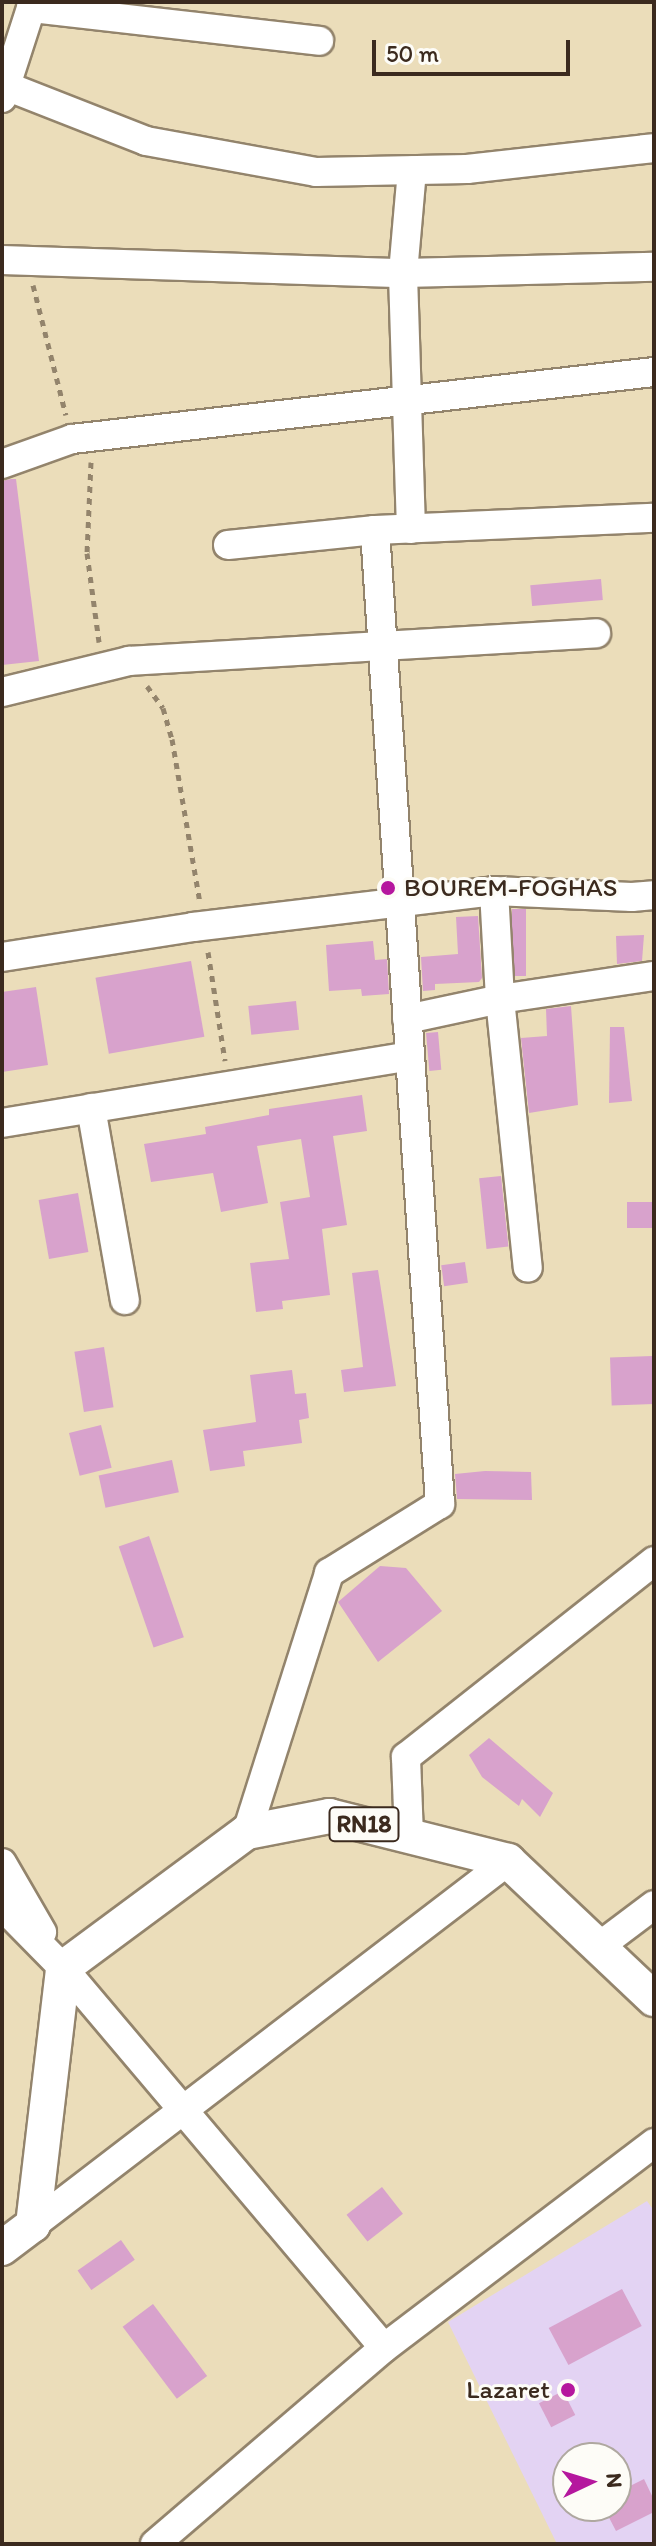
<!DOCTYPE html>
<html>
<head>
<meta charset="utf-8">
<style>
	body { margin:0 }
	#map { position:relative; width:656px; height:2546px; overflow:hidden; background:#ebddba; font-family:Itim,sans-serif }
	div>[style] { position:absolute }
	[style*='--x'] { left:calc(var(--x)*1px); top:calc(var(--y)*1px); width:calc(var(--w)*1px); rotate:calc(var(--a)*1deg) }
	.built>* { inset:0; background:#e3d3f3 }
	.building>* { inset:0; background:#d8a2cc; transform-origin:0 0 }
	.path>* { height:5px; margin-top:-2.5px; transform-origin:0; background:repeating-linear-gradient(90deg,#93846c 0 6px,transparent 0 12px) }
	.roads { filter:drop-shadow(2px 0 #93846c) drop-shadow(-2px 0 #93846c) drop-shadow(0 2px #93846c) drop-shadow(0 -2px #93846c) }
	.minor>* { height:28px; margin:-14px; padding:0 14px; transform-origin:14px; border-radius:14px; background:#fff }
	.major>* { height:34px; margin:-17px; padding:0 17px; transform-origin:17px; border-radius:17px; background:#fff }
	.dots>* { width:22px; height:22px; translate:-50% -50%; box-sizing:border-box; border:4px solid #fdfcf7; border-radius:50% }
	span { translate:-50% -50%; white-space:nowrap; text-align:center; line-height:1.15; -webkit-text-stroke:6px #fdfcf7; paint-order:stroke }
	.shield-label span { padding:2px 6px; background:#fdfcf7; border:2px solid; border-radius:6px; -webkit-text-stroke-width:0 }
	.shield-label { font-size:24px; color:#3b2a1e; font-weight:700 }
	.poi-label { font-size:26px; color:#3b2a1e }
	.left { translate:0 -50%; text-align:left }
	.right { translate:-100% -50%; text-align:right }
	.frame { position:absolute; inset:0; border:4px solid #3b2a1e; pointer-events:none }
	.north { position:absolute; left:552px; top:2442px; width:80px; height:80px; box-sizing:border-box; background:#fdfcf7; border:2px solid #afa8a0; border-radius:50%; rotate:86deg; font-size:22px; font-weight:700; line-height:32px; text-align:center; color:#3b2a1e }
	.north::after { content:''; display:block; margin:auto; width:28px; height:36px; background:#b5179e; clip-path:polygon(50% 0,100% 100%,50% 72%,0 100%) }
	.scale { position:absolute; left:372px; top:40px; width:198px; height:36px; box-sizing:border-box; border:4px solid #3b2a1e; border-top:0; padding-left:10px; font-size:24px; line-height:28px; white-space:nowrap; color:#3b2a1e; -webkit-text-stroke:6px #fdfcf7; paint-order:stroke }
</style>
</head>
<body>
<div id="map">
	<div class="built">
		<div style="clip-path:polygon(evenodd,647px 2201px,654px 2211px,654px 2544px,557px 2544px,448px 2322px,647px 2201px,568px 2458px,616px 2458px,616px 2506px,568px 2506px,568px 2458px)"></div>
	</div>
	<div class="building">
		<div style="clip-path:polygon(11px 479px,16px 479px,39px 661px,2px 665px,2px 481px)"></div>
		<div style="left:601px;top:579px;width:21px;height:71px;rotate:85deg"></div>
		<div style="left:512px;top:909px;width:14px;height:67px"></div>
		<div style="clip-path:polygon(478px 916px,482px 978px,479px 982px,435px 984px,435px 990px,423px 991px,421px 957px,458px 954px,456px 917px)"></div>
		<div style="clip-path:polygon(644px 935px,642px 961px,617px 964px,616px 936px)"></div>
		<div style="clip-path:polygon(373px 941px,375px 960px,387px 959px,389px 994px,362px 996px,361px 989px,329px 991px,326px 945px)"></div>
		<div style="left:191px;top:961px;width:77px;height:97px;rotate:80deg"></div>
		<div style="clip-path:polygon(36px 987px,48px 1065px,2px 1072px,2px 992px)"></div>
		<div style="left:296px;top:1001px;width:29px;height:48px;rotate:84deg"></div>
		<div style="clip-path:polygon(571px 1006px,578px 1105px,529px 1113px,521px 1038px,547px 1036px,546px 1009px)"></div>
		<div style="clip-path:polygon(610px 1027px,624px 1027px,632px 1101px,609px 1103px)"></div>
		<div style="left:438px;top:1032px;width:38px;height:12px;rotate:85deg"></div>
		<div style="clip-path:polygon(362px 1095px,367px 1131px,333px 1136px,347px 1225px,322px 1229px,330px 1295px,282px 1301px,283px 1309px,256px 1312px,250px 1263px,289px 1259px,280px 1202px,310px 1197px,301px 1139px,257px 1146px,268px 1203px,221px 1212px,213px 1173px,151px 1182px,144px 1144px,206px 1134px,205px 1127px,269px 1115px,269px 1109px)"></div>
		<div style="left:501px;top:1176px;width:71px;height:22px;rotate:84deg"></div>
		<div style="left:78px;top:1193px;width:60px;height:40px;rotate:80deg"></div>
		<div style="left:627px;top:1202px;width:27px;height:26px"></div>
		<div style="left:465px;top:1262px;width:21px;height:24px;rotate:82deg"></div>
		<div style="clip-path:polygon(378px 1270px,396px 1386px,344px 1392px,341px 1370px,363px 1367px,352px 1273px)"></div>
		<div style="left:104px;top:1347px;width:61px;height:30px;rotate:81deg"></div>
		<div style="left:652px;top:1356px;width:48px;height:42px;rotate:88deg"></div>
		<div style="clip-path:polygon(292px 1370px,295px 1394px,306px 1393px,309px 1418px,299px 1420px,302px 1443px,243px 1451px,245px 1466px,210px 1471px,203px 1430px,256px 1422px,250px 1375px)"></div>
		<div style="left:101px;top:1425px;width:44px;height:33px;rotate:76deg"></div>
		<div style="left:172px;top:1460px;width:33px;height:75px;rotate:78deg"></div>
		<div style="clip-path:polygon(485px 1471px,531px 1472px,532px 1500px,457px 1499px,455px 1474px)"></div>
		<div style="left:149px;top:1536px;width:107px;height:32px;rotate:71deg"></div>
		<div style="clip-path:polygon(380px 1566px,406px 1568px,442px 1611px,378px 1662px,338px 1602px)"></div>
		<div style="clip-path:polygon(489px 1738px,553px 1793px,540px 1817px,522px 1799px,519px 1806px,482px 1777px,469px 1755px)"></div>
		<div style="left:382px;top:2187px;width:34px;height:45px;rotate:52deg"></div>
		<div style="left:121px;top:2240px;width:24px;height:53px;rotate:55deg"></div>
		<div style="left:622px;top:2289px;width:42px;height:83px;rotate:62deg"></div>
		<div style="left:153px;top:2304px;width:90px;height:38px;rotate:53deg"></div>
		<div style="left:563px;top:2391px;width:27px;height:27px;rotate:63deg"></div>
		<div style="clip-path:polygon(644px 2479px,654px 2500px,654px 2512px,616px 2531px,603px 2506px,616px 2506px,616px 2493px)"></div>
	</div>
	<div class="path">
		<div style="--x:33;--y:285;--w:134;--a:75.8"></div>
		<div style="--x:91;--y:462;--w:91;--a:92.5"></div>
		<div style="--x:87;--y:553;--w:90;--a:82.3"></div>
		<div style="--x:147;--y:686;--w:27;--a:54"></div>
		<div style="--x:163;--y:708;--w:32;--a:74"></div>
		<div style="--x:172;--y:739;--w:166;--a:80.3"></div>
		<div style="--x:208;--y:952;--w:110;--a:81.1"></div>
	</div>
	<div class="roads">
		<div class="minor">
			<div style="--x:31;--y:8;--w:290;--a:6.5"></div>
			<div style="--x:6;--y:86;--w:150;--a:21.4"></div>
			<div style="--x:146;--y:141;--w:173;--a:10.3"></div>
			<div style="--x:316;--y:172;--w:151;--a:-1.1"></div>
			<div style="--x:467;--y:169;--w:188;--a:-6.4"></div>
			<div style="--x:2;--y:98;--w:101;--a:-72.1"></div>
			<div style="--x:2;--y:260;--w:401;--a:1.9"></div>
			<div style="--x:403;--y:273;--w:251;--a:-1.4"></div>
			<div style="--x:2;--y:464;--w:74;--a:-19.7"></div>
			<div style="--x:72;--y:439;--w:586;--a:-6.57"></div>
			<div style="--x:411;--y:529;--w:256;--a:-91.8"></div>
			<div style="--x:403;--y:273;--w:103;--a:-85"></div>
			<div style="--x:228;--y:545;--w:148;--a:-5.8"></div>
			<div style="--x:375;--y:530;--w:279;--a:-2.5"></div>
			<div style="--x:2;--y:692;--w:131;--a:-13.7"></div>
			<div style="--x:129;--y:661;--w:468;--a:-3.4"></div>
			<div style="--x:494;--y:891;--w:108;--a:86.8"></div>
			<div style="--x:500;--y:999;--w:270;--a:84.1"></div>
			<div style="--x:2;--y:957;--w:193;--a:-8.9"></div>
			<div style="--x:193;--y:927;--w:303;--a:-6.8"></div>
			<div style="--x:494;--y:891;--w:138;--a:2.5"></div>
			<div style="--x:632;--y:897;--w:22;--a:-5"></div>
			<div style="--x:407;--y:1019;--w:95;--a:-12.1"></div>
			<div style="--x:500;--y:999;--w:156;--a:-8.5"></div>
			<div style="--x:91;--y:1108;--w:195;--a:80"></div>
			<div style="--x:2;--y:1123;--w:412;--a:-9.3"></div>
			<div style="--x:247;--y:1832;--w:272;--a:-72.4"></div>
			<div style="--x:329;--y:1573;--w:131;--a:-31.9"></div>
			<div style="--x:440;--y:1504;--w:976;--a:-93.82"></div>
			<div style="--x:409;--y:1836;--w:79;--a:-92.2"></div>
			<div style="--x:406;--y:1757;--w:316;--a:-38.3"></div>
			<div style="--x:2;--y:1863;--w:80;--a:59.9"></div>
			<div style="--x:2;--y:1906;--w:87;--a:45.5"></div>
			<div style="--x:63;--y:1968;--w:497;--a:49.8"></div>
			<div style="--x:597;--y:1948;--w:71;--a:-37"></div>
			<div style="--x:33;--y:2225;--w:598;--a:-37.46"></div>
			<div style="--x:155;--y:2544;--w:301;--a:-40.6"></div>
			<div style="--x:384;--y:2348;--w:339;--a:-37.2"></div>
		</div>
		<div class="major">
			<div style="--x:2;--y:2248;--w:39;--a:-37"></div>
			<div style="--x:33;--y:2225;--w:259;--a:-83.3"></div>
			<div style="--x:63;--y:1968;--w:229;--a:-36.5"></div>
			<div style="--x:247;--y:1832;--w:84;--a:-11"></div>
			<div style="--x:329;--y:1816;--w:185;--a:14.1"></div>
			<div style="--x:508;--y:1861;--w:201;--a:43.4"></div>
		</div>
	</div>
	<div class="dots">
		<div style="left:388px;top:888px;background:#b5179e"></div>
		<div style="left:568px;top:2390px;background:#b5179e"></div>
	</div>
	<div class="shield-label">
		<span style="left:364px;top:1824px">RN18</span>
	</div>
	<div class="poi-label">
		<span class="left" style="left:404px;top:888px">BOUREM-FOGHAS</span>
		<span class="right" style="left:550px;top:2390px">Lazaret</span>
	</div>
	<div class="frame"></div>
	<div class="north">N</div>
	<div class="scale">50 m</div>
</div>
</body>
</html>
